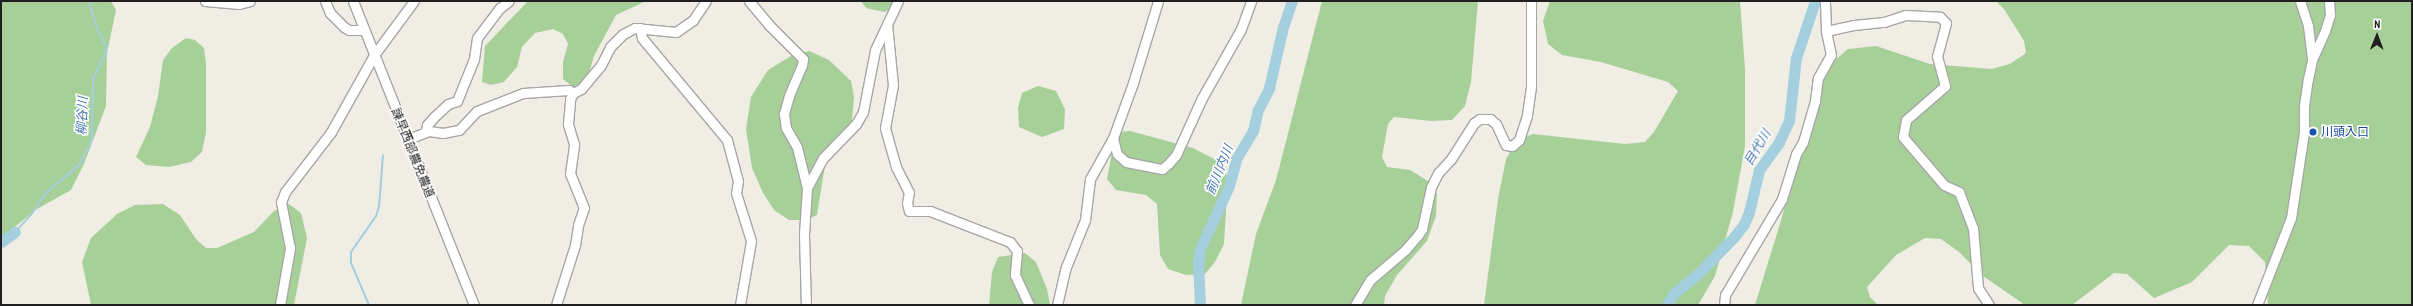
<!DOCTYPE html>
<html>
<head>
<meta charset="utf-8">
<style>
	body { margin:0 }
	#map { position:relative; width:2413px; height:306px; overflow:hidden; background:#f0ede5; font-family:"PT Sans Narrow","Noto Sans JP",sans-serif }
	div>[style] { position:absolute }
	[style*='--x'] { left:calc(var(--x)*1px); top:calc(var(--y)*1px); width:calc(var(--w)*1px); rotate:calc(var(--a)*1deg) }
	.forest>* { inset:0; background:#a7d099 }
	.stream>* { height:2px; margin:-1px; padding:0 1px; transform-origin:1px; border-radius:1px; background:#a4cfdf }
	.river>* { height:11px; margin:-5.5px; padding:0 5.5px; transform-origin:5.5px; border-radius:5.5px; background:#a4cfdf }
	.roads { filter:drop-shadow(1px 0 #a6a6a6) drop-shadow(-1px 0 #a6a6a6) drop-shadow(0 1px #a6a6a6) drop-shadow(0 -1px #a6a6a6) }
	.minor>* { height:9px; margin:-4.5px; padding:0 4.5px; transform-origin:4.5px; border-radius:4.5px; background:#fff }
	.dots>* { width:11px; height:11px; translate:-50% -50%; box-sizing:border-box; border:2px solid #fff; border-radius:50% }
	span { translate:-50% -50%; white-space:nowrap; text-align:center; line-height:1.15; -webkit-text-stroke:3px #fff; paint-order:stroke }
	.transit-label { font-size:12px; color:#164399 }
	.left { translate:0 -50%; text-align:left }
	.street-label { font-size:12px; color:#1f1f1f }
	.water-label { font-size:13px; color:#4879b2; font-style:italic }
	.frame { position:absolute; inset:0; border:2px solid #1f1f1f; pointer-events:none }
	.north { position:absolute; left:2357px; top:16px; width:40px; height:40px; -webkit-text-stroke:3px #fff; paint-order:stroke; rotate:1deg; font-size:11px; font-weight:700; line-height:16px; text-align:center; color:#1f1f1f }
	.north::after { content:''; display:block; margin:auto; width:14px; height:18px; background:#1f1f1f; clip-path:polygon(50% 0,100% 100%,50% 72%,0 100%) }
</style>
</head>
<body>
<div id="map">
	<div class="forest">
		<div style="clip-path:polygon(1px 1px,111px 1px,116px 10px,107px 53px,106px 106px,84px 164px,71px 190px,37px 209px,1px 238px)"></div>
		<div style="clip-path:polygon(528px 1px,646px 1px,616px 15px,594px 56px,587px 80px,573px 87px,563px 79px,563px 62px,568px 44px,563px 34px,553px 29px,535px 33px,522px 47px,517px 67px,504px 82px,491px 85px,482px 82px,485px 46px)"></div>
		<div style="clip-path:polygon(861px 1px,901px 1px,899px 7px,884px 12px,866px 8px)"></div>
		<div style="clip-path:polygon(1322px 1px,1478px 1px,1471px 82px,1465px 106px,1452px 120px,1431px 121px,1394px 117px,1388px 124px,1382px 157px,1387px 167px,1410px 170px,1428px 181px,1437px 194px,1436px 216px,1427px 241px,1397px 275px,1385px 296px,1384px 305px,1241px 305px,1256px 234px,1276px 180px)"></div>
		<div style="clip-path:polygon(1550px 1px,1740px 1px,1745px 70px,1745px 146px,1733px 212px,1715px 276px,1698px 305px,1484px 305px,1498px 199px,1506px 159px,1517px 140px,1533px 134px,1625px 144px,1645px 142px,1654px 132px,1678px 91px,1668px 82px,1601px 62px,1562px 55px,1548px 44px,1543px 21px)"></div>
		<div style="clip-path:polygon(1996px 1px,2412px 1px,2412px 305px,2268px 305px,2265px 262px,2249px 246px,2229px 245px,2192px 282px,2154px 298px,2127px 274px,2114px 273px,2072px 305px,2025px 305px,1983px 276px,1959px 252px,1941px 239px,1925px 238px,1896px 255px,1867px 287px,1870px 297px,1878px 305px,1755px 305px,1782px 217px,1815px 90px,1832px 63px,1848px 49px,1876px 46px,1930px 64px,1991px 69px,2010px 64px,2026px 53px,2024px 41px,2004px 9px)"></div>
		<div style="clip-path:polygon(186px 38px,195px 40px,204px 48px,206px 64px,206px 132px,202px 152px,191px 162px,169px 167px,146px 165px,136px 157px,150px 127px,158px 96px,163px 60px,172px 48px)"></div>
		<div style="clip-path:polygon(809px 51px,829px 60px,851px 81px,854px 97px,852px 121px,836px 140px,826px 159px,817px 215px,805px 220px,789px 220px,774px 210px,763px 193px,752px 168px,746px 129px,751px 97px,768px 70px,791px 56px)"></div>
		<div style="clip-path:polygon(1038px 86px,1056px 91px,1065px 109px,1064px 129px,1042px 137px,1019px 127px,1018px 108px,1022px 93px)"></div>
		<div style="clip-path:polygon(1130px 131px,1193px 148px,1222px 163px,1228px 179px,1224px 244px,1215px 262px,1205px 274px,1186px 275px,1168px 269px,1160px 255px,1157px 204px,1146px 195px,1116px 190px,1107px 179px,1116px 132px)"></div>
		<div style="clip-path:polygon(163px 204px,180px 215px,196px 239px,206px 248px,217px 248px,254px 232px,274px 211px,289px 204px,301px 213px,307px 238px,294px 305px,91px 305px,82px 262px,91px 238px,117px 214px,135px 205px)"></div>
		<div style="clip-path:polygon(1025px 253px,1036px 262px,1047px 289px,1050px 305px,989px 305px,992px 272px,998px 257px)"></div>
	</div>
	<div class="stream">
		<div style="--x:15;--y:232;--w:23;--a:-47"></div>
		<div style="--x:31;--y:215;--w:27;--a:-56"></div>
		<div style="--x:46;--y:193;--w:45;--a:-40.5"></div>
		<div style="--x:80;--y:164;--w:28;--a:-64"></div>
		<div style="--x:92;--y:139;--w:60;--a:-89"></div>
		<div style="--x:93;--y:79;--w:28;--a:-64"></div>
		<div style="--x:105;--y:54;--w:8;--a:-83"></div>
		<div style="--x:106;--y:46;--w:20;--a:-117"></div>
		<div style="--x:97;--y:28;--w:28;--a:-107"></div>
		<div style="--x:369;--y:305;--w:46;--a:-113.2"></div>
		<div style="--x:351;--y:263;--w:11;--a:-90"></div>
		<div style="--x:351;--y:252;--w:44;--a:-55.2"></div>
		<div style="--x:376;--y:216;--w:10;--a:-73"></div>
		<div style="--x:379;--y:206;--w:51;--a:-85.5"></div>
	</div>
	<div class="river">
		<div style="--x:1;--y:242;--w:17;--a:-36"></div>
		<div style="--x:1200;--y:305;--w:42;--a:-92.7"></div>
		<div style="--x:1198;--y:263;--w:14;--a:-82"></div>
		<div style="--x:1200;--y:249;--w:69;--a:-65.3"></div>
		<div style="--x:1229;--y:186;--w:28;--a:-75"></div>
		<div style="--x:1236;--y:159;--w:33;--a:-59"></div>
		<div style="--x:1253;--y:131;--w:22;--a:-77"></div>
		<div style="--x:1258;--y:110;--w:25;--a:-63"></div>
		<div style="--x:1269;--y:88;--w:63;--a:-77.1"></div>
		<div style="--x:1283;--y:27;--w:28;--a:-71"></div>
		<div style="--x:1667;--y:305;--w:13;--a:-61"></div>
		<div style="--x:1673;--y:294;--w:32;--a:-39"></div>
		<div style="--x:1698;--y:274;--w:52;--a:-45.8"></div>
		<div style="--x:1734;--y:237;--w:16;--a:-52"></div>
		<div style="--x:1744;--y:224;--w:13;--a:-67"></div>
		<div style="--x:1749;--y:212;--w:43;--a:-76.6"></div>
		<div style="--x:1759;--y:170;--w:34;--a:-54"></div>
		<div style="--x:1779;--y:142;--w:23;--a:-65"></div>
		<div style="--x:1789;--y:121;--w:63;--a:-83.7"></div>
		<div style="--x:1796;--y:58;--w:60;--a:-71.6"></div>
	</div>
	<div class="roads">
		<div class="minor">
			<div style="--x:205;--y:1;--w:34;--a:5"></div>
			<div style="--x:239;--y:4;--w:11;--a:-15"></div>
			<div style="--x:325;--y:1;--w:13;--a:67"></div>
			<div style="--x:330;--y:13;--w:20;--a:45"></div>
			<div style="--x:344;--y:27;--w:6;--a:31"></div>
			<div style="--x:349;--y:30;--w:15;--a:0"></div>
			<div style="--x:353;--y:1;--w:327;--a:68.3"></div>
			<div style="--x:749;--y:1;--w:31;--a:50"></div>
			<div style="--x:769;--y:25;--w:48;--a:45"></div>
			<div style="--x:803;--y:59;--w:6;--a:99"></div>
			<div style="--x:802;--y:65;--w:34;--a:113"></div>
			<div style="--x:789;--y:96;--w:19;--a:106"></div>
			<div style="--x:784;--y:114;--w:14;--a:82"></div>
			<div style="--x:786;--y:128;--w:22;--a:60"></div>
			<div style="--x:797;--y:147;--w:42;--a:76.3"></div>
			<div style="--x:807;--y:188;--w:47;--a:93.7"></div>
			<div style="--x:804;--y:235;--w:70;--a:88.4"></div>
			<div style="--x:2300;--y:1;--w:26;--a:72"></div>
			<div style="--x:2308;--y:26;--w:32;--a:83"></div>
			<div style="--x:887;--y:24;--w:61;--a:84.4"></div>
			<div style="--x:893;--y:85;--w:44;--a:100.5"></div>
			<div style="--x:885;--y:128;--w:41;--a:74.2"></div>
			<div style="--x:896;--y:167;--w:28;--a:63"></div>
			<div style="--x:909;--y:192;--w:11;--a:100"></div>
			<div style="--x:907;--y:203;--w:8;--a:76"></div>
			<div style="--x:909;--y:211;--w:21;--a:0"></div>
			<div style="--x:930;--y:211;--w:86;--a:21.2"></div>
			<div style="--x:1010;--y:242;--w:11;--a:52"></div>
			<div style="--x:1017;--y:251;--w:24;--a:95"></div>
			<div style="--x:1015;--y:275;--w:33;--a:65"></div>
			<div style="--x:640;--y:28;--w:10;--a:79"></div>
			<div style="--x:642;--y:38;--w:133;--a:50.2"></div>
			<div style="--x:727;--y:140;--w:42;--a:75"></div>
			<div style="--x:738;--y:181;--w:12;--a:99"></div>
			<div style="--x:736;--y:193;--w:50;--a:72.6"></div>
			<div style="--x:751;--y:241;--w:65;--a:99.8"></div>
			<div style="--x:1826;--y:31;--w:29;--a:-12"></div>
			<div style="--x:1854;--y:25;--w:30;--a:-6"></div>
			<div style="--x:1884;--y:22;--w:23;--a:-18"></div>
			<div style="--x:1906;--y:15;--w:34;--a:3"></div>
			<div style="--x:1940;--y:17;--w:8;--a:45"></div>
			<div style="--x:1946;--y:23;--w:34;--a:105"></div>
			<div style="--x:1937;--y:56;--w:31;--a:75"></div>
			<div style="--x:1945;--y:86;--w:52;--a:138.9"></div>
			<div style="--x:1906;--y:120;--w:17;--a:100"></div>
			<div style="--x:1903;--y:137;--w:63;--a:49.5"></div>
			<div style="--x:1944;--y:185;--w:17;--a:25"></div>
			<div style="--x:1959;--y:192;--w:39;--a:69"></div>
			<div style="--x:1973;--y:228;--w:60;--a:85.2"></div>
			<div style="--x:1978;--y:288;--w:20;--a:57"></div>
			<div style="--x:426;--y:131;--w:6;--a:-81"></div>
			<div style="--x:427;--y:125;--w:11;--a:-49"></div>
			<div style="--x:434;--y:117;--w:19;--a:-43"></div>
			<div style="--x:448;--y:104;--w:9;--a:-18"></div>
			<div style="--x:457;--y:101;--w:45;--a:-68"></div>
			<div style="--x:474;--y:59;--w:21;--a:-82"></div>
			<div style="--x:477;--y:38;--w:38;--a:-53"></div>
			<div style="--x:500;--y:8;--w:11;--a:-38"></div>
			<div style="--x:1113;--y:138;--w:16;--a:76"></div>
			<div style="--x:1117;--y:154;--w:12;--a:42"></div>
			<div style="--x:1126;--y:162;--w:37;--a:11"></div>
			<div style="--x:1162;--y:169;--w:8;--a:-40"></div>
			<div style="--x:1168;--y:164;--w:12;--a:-48"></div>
			<div style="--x:1176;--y:155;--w:63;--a:-65.5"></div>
			<div style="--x:1202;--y:98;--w:79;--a:-60.5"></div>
			<div style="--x:1241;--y:29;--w:30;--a:-70"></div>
			<div style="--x:408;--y:139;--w:22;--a:-21"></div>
			<div style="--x:429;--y:131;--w:14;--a:8"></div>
			<div style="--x:443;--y:133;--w:16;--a:-11"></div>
			<div style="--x:459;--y:130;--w:26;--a:-47"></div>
			<div style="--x:477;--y:111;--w:49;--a:-21.4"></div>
			<div style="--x:523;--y:93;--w:46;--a:-3.7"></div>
			<div style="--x:569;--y:90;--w:5;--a:37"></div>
			<div style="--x:807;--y:188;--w:34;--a:-62"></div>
			<div style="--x:823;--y:158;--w:47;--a:-45.9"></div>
			<div style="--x:856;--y:124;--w:14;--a:-60"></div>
			<div style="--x:863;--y:112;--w:63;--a:-79"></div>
			<div style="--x:875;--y:50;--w:54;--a:-64.9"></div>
			<div style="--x:280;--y:305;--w:58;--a:-80"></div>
			<div style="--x:290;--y:248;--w:47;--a:-101.1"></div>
			<div style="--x:281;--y:202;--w:11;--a:-68"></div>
			<div style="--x:285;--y:192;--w:76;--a:-52.5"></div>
			<div style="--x:331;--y:132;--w:88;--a:-60.8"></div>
			<div style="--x:374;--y:55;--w:67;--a:-53.5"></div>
			<div style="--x:556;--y:305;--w:63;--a:-72.4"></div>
			<div style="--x:575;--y:245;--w:20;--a:-81"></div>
			<div style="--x:578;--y:225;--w:18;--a:-71"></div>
			<div style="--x:584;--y:208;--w:37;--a:-112"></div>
			<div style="--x:570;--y:174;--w:30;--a:-82"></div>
			<div style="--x:574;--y:144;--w:21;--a:-107"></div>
			<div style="--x:568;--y:124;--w:25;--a:-85"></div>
			<div style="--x:570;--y:99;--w:7;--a:-63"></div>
			<div style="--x:573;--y:93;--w:9;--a:-27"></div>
			<div style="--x:581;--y:89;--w:31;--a:-50"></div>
			<div style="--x:601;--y:65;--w:20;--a:-63"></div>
			<div style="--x:610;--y:47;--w:18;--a:-45"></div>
			<div style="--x:623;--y:34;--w:13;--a:-27"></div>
			<div style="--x:635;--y:28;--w:41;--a:5.6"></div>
			<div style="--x:676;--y:32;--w:21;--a:-35"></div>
			<div style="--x:693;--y:20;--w:23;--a:-56"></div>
			<div style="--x:1057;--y:305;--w:39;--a:-77"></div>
			<div style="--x:1066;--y:267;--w:51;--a:-68"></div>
			<div style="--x:1085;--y:220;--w:41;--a:-83"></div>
			<div style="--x:1090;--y:179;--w:47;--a:-60.7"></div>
			<div style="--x:1113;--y:138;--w:59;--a:-70"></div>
			<div style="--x:1133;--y:83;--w:86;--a:-73"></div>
			<div style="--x:1355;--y:305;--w:29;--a:-59"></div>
			<div style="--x:1370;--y:280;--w:46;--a:-40.6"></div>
			<div style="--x:1405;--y:250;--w:20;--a:-49"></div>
			<div style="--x:1418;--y:235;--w:7;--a:-56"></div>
			<div style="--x:1422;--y:229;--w:43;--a:-77.9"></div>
			<div style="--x:1431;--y:187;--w:16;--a:-63"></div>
			<div style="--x:1438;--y:173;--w:19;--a:-47"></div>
			<div style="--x:1451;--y:159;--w:43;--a:-57.4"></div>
			<div style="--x:1474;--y:123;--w:7;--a:-34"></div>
			<div style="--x:1480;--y:119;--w:10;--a:0"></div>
			<div style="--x:1490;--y:119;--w:8;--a:40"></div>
			<div style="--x:1496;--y:124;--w:23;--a:65"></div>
			<div style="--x:1506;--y:145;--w:6;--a:9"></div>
			<div style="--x:1512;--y:146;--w:9;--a:-41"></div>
			<div style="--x:1519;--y:140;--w:26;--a:-72"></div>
			<div style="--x:1527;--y:115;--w:29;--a:-82"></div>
			<div style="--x:1531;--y:86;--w:85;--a:-90"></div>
			<div style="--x:1724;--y:305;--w:10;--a:-84"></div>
			<div style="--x:1725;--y:295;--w:112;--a:-59.3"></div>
			<div style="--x:1782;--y:199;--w:47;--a:-72.7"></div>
			<div style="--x:1796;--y:154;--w:14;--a:-60"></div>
			<div style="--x:1803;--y:142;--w:43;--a:-73.7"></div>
			<div style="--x:1815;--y:101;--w:23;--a:-83"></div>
			<div style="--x:1818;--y:78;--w:26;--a:-61"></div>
			<div style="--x:1831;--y:55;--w:25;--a:-102"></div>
			<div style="--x:1826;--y:31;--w:30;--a:-92"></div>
			<div style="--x:2257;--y:305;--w:93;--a:-68.7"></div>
			<div style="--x:2291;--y:218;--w:87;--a:-81.4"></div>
			<div style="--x:2304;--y:132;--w:26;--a:-90"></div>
			<div style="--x:2304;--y:106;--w:27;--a:-82"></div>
			<div style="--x:2308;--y:79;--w:19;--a:-78"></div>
			<div style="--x:2312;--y:60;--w:32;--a:-66"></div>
			<div style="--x:2325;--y:31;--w:17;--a:-73"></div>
			<div style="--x:2330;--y:15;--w:14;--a:-94"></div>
		</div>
	</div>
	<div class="dots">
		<div style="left:2313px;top:132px;background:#1a4fb4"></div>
	</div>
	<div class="transit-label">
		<span class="left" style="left:2321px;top:132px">川頭入口</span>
	</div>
	<div class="street-label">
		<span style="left:413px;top:153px;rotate:68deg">諫早西部農免農道</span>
	</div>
	<div class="water-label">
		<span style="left:83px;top:116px;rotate:-88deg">柳谷川</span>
		<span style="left:1758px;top:148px;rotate:-59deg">目代川</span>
		<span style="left:1220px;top:170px;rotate:-68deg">前川内川</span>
	</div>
	<div class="frame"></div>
	<div class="north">N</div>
</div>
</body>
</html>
